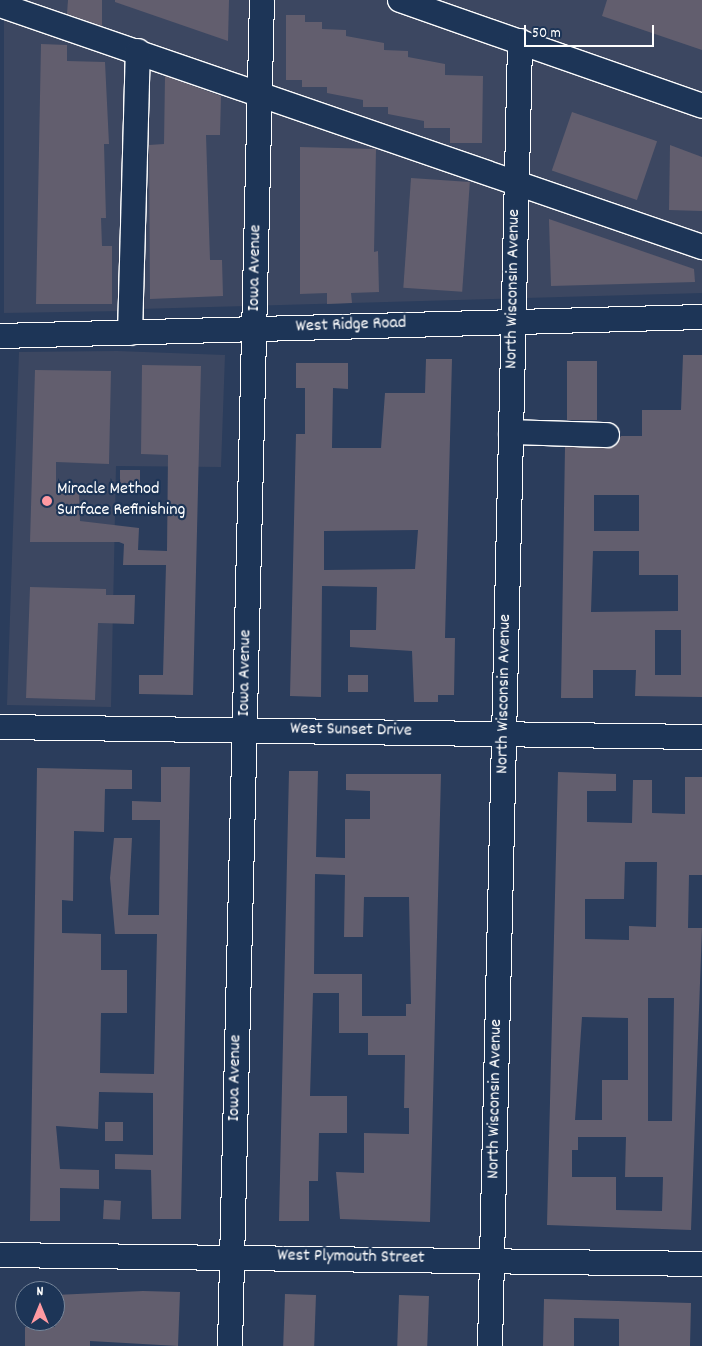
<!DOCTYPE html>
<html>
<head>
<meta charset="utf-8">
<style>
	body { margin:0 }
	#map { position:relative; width:702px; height:1346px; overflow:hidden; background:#2b3d5c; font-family:Dekko,sans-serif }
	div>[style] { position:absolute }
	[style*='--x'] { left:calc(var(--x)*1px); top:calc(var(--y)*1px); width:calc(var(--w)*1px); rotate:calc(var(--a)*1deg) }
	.built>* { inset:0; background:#3c4761 }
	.building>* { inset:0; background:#625e6e; transform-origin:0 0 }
	.roads { filter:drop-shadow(1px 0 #fff) drop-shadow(-1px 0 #fff) drop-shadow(0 1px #fff) drop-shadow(0 -1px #fff) }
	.minor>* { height:24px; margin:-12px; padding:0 12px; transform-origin:12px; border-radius:12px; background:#1d3557 }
	.dots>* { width:14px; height:14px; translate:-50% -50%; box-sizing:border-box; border:2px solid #1d3557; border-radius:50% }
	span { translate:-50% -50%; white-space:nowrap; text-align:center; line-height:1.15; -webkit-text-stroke:4.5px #1d3557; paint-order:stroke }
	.street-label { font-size:18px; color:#fff }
	.poi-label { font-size:18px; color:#fff }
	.left { translate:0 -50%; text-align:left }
	.north { position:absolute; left:15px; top:1281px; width:50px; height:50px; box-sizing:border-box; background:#1d3557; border:1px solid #77869a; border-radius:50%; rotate:0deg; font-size:14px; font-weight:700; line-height:20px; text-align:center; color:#fff }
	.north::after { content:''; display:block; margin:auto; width:18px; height:22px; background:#ff9aa2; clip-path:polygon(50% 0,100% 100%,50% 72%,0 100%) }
	.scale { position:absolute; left:524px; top:25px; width:130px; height:22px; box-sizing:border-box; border:2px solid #fff; border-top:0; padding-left:6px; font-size:15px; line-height:18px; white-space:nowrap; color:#fff; -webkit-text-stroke:4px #1d3557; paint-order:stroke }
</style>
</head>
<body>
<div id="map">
	<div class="built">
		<div style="clip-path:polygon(5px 0,702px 0,702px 293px,139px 309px,142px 49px)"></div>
		<div style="clip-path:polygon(4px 11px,133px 54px,123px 311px,4px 313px)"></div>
		<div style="clip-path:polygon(117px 351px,225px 355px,221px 467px,116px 466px,111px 707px,7px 705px,19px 352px)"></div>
	</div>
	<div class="building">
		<div style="clip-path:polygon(68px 0,102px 0,102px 26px,67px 14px)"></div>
		<div style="clip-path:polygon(115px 0,229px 0,228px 41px,115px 2px)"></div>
		<div style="clip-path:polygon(607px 0,702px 0,702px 50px,602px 16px)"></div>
		<div style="clip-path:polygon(286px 15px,305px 15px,305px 22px,322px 22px,322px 29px,346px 30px,346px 36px,384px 43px,384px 50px,408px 51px,408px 57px,445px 64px,445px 75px,483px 76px,482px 143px,450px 143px,450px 128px,424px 128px,424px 121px,388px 114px,388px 107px,363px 107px,363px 100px,327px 93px,327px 87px,302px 87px,302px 80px,286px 80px)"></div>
		<div style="clip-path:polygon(41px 44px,67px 45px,67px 61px,105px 62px,109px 144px,104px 144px,106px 218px,101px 218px,102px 246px,112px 246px,112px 304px,36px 304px)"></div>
		<div style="clip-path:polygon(165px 76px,221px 96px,220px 135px,206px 135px,210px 260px,222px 260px,223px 296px,150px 299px,149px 145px,164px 144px)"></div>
		<div style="left:572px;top:112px;width:90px;height:62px;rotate:19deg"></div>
		<div style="clip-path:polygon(670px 145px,702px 157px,702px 211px,669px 210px)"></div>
		<div style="clip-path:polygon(300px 147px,376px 149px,374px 252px,378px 251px,379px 292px,351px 293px,352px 303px,327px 304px,327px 293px,300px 294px)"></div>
		<div style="left:411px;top:178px;width:59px;height:110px;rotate:4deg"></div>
		<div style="clip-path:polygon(549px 219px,694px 269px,695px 282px,551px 286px)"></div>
		<div style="clip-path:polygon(evenodd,683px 355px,702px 355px,702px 697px,635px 696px,636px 670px,593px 670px,593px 698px,561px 698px,565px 447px,613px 447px,621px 436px,642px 436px,642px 410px,681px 410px,683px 355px,594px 495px,639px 495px,639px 531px,594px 531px,594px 495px,683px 355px,593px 551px,639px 551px,639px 575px,678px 575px,678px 611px,591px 612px,593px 551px,683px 355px,655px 630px,681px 630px,681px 675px,655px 675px,655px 630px)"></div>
		<div style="clip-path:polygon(evenodd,426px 359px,452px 359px,445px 638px,455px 638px,454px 695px,438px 695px,438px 702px,414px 702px,412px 651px,350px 647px,350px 630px,376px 630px,377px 587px,322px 586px,321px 697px,290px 696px,296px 434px,305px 434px,305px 388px,296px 388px,296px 363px,348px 363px,348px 389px,333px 388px,332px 448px,381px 448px,385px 393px,425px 393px,426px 359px,418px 530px,415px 569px,324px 570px,324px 531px,418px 530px)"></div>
		<div style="left:567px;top:361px;width:30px;height:59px"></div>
		<div style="clip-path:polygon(142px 365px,201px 366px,193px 695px,139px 694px,139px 675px,163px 675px,166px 565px,123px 565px,124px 544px,119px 542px,30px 542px,35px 370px,111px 371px,109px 464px,56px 462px,56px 491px,79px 492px,80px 521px,139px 528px,138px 550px,167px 551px,168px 455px,141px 454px)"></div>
		<div style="left:120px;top:470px;width:20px;height:22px"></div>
		<div style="clip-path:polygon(30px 587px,106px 589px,106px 595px,135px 595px,134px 624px,98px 623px,95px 700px,26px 698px)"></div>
		<div style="left:348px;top:675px;width:20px;height:17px"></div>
		<div style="clip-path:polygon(161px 767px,190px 767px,181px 1219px,152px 1219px,151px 1170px,115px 1169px,115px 1154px,153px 1155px,153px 1093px,99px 1092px,98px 1129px,56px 1126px,60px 1169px,99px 1170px,99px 1189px,60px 1188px,60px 1221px,30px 1221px,37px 768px,132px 770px,132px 789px,105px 789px,104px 832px,74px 831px,73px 901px,62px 900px,62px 933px,101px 934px,101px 970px,127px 970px,127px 1013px,101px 1013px,100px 1073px,154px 1074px,157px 934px,115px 934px,110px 878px,114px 838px,132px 838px,128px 915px,159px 915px,160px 820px,132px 820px,132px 801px,161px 802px)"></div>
		<div style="clip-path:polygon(evenodd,289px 771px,318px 771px,316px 857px,345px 858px,345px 819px,370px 819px,370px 791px,346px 790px,346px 774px,441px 774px,430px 1222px,340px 1219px,336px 1172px,364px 1173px,364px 1133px,409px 1134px,409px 1108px,404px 1108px,405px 1055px,368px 1055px,368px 1033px,339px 1033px,339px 993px,313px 993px,310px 1096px,347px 1096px,347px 1133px,319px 1133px,318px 1181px,309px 1181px,309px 1221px,279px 1221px,289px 771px,315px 874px,345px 875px,344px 937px,363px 937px,364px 897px,409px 897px,411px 1004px,406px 1004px,406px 1016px,362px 1016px,362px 974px,314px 974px,315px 874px)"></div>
		<div style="clip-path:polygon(evenodd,558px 772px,616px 774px,616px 791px,587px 791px,587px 822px,632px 823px,633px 780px,652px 780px,652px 813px,685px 814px,685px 777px,702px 777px,702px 875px,689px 875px,688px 928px,702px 928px,691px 1230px,547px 1225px,558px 772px,625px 862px,657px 862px,656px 927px,629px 926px,629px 940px,585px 939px,585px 899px,624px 899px,625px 862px,558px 772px,648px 998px,674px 998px,672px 1121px,648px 1121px,648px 998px,558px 772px,582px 1017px,628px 1018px,628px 1080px,602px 1080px,602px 1120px,575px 1120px,582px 1017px,558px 772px,578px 1137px,626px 1137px,625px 1177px,663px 1177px,662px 1211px,616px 1210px,616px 1177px,572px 1177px,572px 1150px,578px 1150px,578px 1137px)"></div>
		<div style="left:105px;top:1122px;width:18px;height:19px"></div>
		<div style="left:104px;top:1200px;width:17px;height:19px;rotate:3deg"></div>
		<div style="clip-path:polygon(143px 1291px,180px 1292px,178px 1346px,90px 1341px,90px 1346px,25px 1346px,25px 1327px,55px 1327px,55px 1295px)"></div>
		<div style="left:285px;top:1294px;width:31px;height:52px;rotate:2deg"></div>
		<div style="left:399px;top:1295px;width:30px;height:51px;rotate:2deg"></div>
		<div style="clip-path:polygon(544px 1299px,691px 1303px,690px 1346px,619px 1346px,619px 1319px,574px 1318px,574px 1346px,543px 1346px)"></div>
	</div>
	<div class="roads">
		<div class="minor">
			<div style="--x:400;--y:0;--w:320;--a:19.3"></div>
			<div style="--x:0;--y:5;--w:743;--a:19.02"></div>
			<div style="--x:130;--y:333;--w:282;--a:-88.4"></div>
			<div style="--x:0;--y:336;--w:702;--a:-1.55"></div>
			<div style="--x:511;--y:432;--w:96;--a:1.8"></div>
			<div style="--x:0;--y:727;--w:702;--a:0.82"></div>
			<div style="--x:0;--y:1255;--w:702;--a:0.73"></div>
			<div style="--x:230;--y:1346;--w:1346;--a:-88.64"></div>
			<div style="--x:490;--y:1346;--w:1305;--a:-88.68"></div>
		</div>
	</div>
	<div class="dots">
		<div style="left:47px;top:501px;background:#ff9aa2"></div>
	</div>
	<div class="street-label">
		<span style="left:256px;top:268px;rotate:-89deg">Iowa Avenue</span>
		<span style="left:514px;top:289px;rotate:-89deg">North Wisconsin Avenue</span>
		<span style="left:351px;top:326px;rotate:-2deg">West Ridge Road</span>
		<span style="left:246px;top:673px;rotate:-89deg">Iowa Avenue</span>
		<span style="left:505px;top:694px;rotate:-89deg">North Wisconsin Avenue</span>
		<span style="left:351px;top:731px;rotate:1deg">West Sunset Drive</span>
		<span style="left:236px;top:1078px;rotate:-89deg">Iowa Avenue</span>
		<span style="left:496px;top:1099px;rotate:-89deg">North Wisconsin Avenue</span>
		<span style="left:351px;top:1258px;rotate:1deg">West Plymouth Street</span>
	</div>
	<div class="poi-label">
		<span class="left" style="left:57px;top:501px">Miracle Method<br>Surface Refinishing</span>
	</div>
	<div class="north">N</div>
	<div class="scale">50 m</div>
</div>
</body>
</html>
